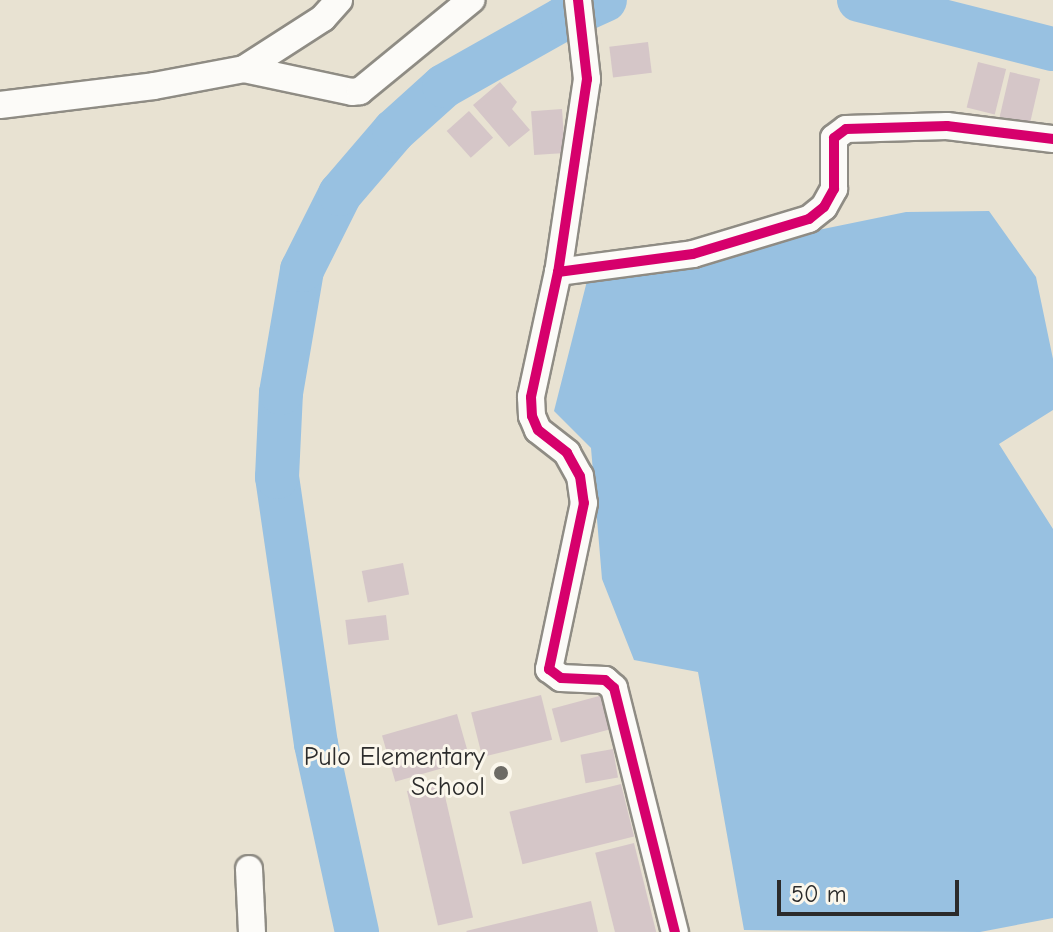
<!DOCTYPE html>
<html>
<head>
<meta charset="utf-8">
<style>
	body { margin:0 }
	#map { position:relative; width:1053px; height:932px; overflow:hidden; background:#e8e2d2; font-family:"Comic Neue",sans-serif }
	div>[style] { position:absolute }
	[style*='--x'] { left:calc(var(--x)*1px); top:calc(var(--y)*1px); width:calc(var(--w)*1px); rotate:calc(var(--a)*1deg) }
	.water>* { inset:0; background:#98c1e1 }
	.river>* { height:44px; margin:-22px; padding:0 22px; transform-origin:22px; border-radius:22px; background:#98c1e1 }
	.building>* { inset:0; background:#d5c6c8; transform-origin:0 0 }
	.roads { filter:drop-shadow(2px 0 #8f8c84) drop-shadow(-2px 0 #8f8c84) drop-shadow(0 2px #8f8c84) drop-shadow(0 -2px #8f8c84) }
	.minor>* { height:26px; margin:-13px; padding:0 13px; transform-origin:13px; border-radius:13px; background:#fcfbf8 }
	.cycleway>* { height:10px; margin:-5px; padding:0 5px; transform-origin:5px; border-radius:5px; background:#d6006c }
	.dots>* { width:22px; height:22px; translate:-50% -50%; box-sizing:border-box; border:4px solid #fbf7ec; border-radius:50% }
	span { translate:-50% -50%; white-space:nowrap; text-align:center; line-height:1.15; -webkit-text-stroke:6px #fbf7ec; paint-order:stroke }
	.poi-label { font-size:26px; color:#2b2b2b }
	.right { translate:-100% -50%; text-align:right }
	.scale { position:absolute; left:777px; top:880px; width:182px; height:36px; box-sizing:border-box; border:4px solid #2b2b2b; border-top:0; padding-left:10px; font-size:24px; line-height:28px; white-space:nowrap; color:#2b2b2b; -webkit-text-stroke:6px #fbf7ec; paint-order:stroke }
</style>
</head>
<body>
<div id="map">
	<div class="water">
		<div style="clip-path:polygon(989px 211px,1036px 277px,1053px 359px,1053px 410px,999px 444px,1053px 529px,1053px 918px,980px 932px,744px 930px,698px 672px,634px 660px,602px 579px,591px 448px,554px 411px,588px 277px,906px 212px)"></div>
	</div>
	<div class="river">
		<div style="--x:859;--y:0;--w:200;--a:14.2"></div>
		<div style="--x:357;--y:932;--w:192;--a:-102.3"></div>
		<div style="--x:316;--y:744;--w:270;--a:-98.3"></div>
		<div style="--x:277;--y:477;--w:84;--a:-87.3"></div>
		<div style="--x:281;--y:393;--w:125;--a:-80.3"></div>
		<div style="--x:302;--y:270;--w:85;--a:-63.4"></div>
		<div style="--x:340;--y:194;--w:83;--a:-49.4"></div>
		<div style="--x:394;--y:131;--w:67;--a:-42"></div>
		<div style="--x:444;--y:86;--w:137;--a:-29.4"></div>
		<div style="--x:563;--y:19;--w:46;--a:-24.3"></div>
	</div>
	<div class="building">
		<div style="left:648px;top:42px;width:31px;height:39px;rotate:83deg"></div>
		<div style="left:978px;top:62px;width:29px;height:47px;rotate:14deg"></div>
		<div style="left:1010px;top:72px;width:31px;height:46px;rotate:13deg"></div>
		<div style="clip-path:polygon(500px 82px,517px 102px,512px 109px,530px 130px,509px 147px,473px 105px)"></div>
		<div style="left:562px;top:109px;width:44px;height:31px;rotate:86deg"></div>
		<div style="left:469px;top:111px;width:36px;height:30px;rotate:48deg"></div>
		<div style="left:403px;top:563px;width:32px;height:42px;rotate:79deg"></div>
		<div style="left:386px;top:615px;width:25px;height:41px;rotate:83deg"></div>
		<div style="left:541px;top:695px;width:46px;height:72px;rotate:76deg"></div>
		<div style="left:603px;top:695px;width:35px;height:53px;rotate:75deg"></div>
		<div style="left:457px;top:714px;width:48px;height:78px;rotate:74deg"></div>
		<div style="left:613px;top:749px;width:29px;height:33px;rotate:80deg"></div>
		<div style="left:442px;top:783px;width:138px;height:36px;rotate:77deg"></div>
		<div style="left:621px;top:784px;width:54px;height:115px;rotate:76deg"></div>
		<div style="left:634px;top:843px;width:92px;height:40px;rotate:76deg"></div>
		<div style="clip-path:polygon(591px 901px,598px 932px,467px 932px,466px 931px)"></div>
	</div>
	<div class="roads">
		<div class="minor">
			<div style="--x:578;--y:0;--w:80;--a:83.5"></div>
			<div style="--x:587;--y:79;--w:195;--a:98.5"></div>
			<div style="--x:558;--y:272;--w:136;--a:-7.6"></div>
			<div style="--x:693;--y:254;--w:121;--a:-16.8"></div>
			<div style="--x:809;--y:219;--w:19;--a:-39"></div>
			<div style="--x:824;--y:207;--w:21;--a:-61"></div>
			<div style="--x:834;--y:189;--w:51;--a:-90"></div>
			<div style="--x:834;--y:138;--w:15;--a:-37"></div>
			<div style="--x:846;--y:129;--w:101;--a:-1.7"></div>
			<div style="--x:947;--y:126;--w:107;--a:7"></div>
			<div style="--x:244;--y:69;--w:94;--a:-32.8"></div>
			<div style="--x:323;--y:18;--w:24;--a:-48"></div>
			<div style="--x:0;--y:105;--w:155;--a:-7"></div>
			<div style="--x:154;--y:86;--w:92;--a:-10.7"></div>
			<div style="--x:244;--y:69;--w:110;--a:12"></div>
			<div style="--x:352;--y:92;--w:8;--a:-7"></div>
			<div style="--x:360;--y:91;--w:144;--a:-39.3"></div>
			<div style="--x:558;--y:272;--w:128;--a:102.2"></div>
			<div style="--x:531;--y:397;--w:19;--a:87"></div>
			<div style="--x:532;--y:416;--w:15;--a:67"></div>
			<div style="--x:538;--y:430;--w:37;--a:38"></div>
			<div style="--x:567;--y:453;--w:26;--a:61"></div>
			<div style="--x:580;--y:476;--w:27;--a:82"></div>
			<div style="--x:584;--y:503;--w:170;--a:101.9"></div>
			<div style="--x:549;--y:669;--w:15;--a:37"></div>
			<div style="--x:561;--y:678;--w:44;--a:2.6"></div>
			<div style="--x:605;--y:680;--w:12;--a:42"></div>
			<div style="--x:614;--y:688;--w:252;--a:76"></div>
			<div style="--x:249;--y:869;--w:63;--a:87.3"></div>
		</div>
	</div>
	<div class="cycleway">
		<div style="--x:578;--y:0;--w:80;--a:83.5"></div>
		<div style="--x:587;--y:79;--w:195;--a:98.5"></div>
		<div style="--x:558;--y:272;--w:136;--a:-7.6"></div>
		<div style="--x:693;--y:254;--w:121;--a:-16.8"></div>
		<div style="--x:809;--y:219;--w:19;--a:-39"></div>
		<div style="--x:824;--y:207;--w:21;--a:-61"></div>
		<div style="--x:834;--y:189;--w:51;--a:-90"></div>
		<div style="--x:834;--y:138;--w:15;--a:-37"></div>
		<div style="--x:846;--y:129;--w:101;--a:-1.7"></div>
		<div style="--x:947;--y:126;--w:107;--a:7"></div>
		<div style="--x:558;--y:272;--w:128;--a:102.2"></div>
		<div style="--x:531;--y:397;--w:19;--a:87"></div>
		<div style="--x:532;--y:416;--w:15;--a:67"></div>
		<div style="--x:538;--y:430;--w:37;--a:38"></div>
		<div style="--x:567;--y:453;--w:26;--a:61"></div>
		<div style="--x:580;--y:476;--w:27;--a:82"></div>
		<div style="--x:584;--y:503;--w:170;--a:101.9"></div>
		<div style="--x:549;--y:669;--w:15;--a:37"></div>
		<div style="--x:561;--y:678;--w:44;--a:2.6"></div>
		<div style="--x:605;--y:680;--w:12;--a:42"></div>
		<div style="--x:614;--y:688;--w:252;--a:76"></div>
	</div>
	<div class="dots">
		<div style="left:501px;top:773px;background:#6d6b65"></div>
	</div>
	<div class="poi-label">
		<span class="right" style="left:485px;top:773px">Pulo Elementary<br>School</span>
	</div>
	<div class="scale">50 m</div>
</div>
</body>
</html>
